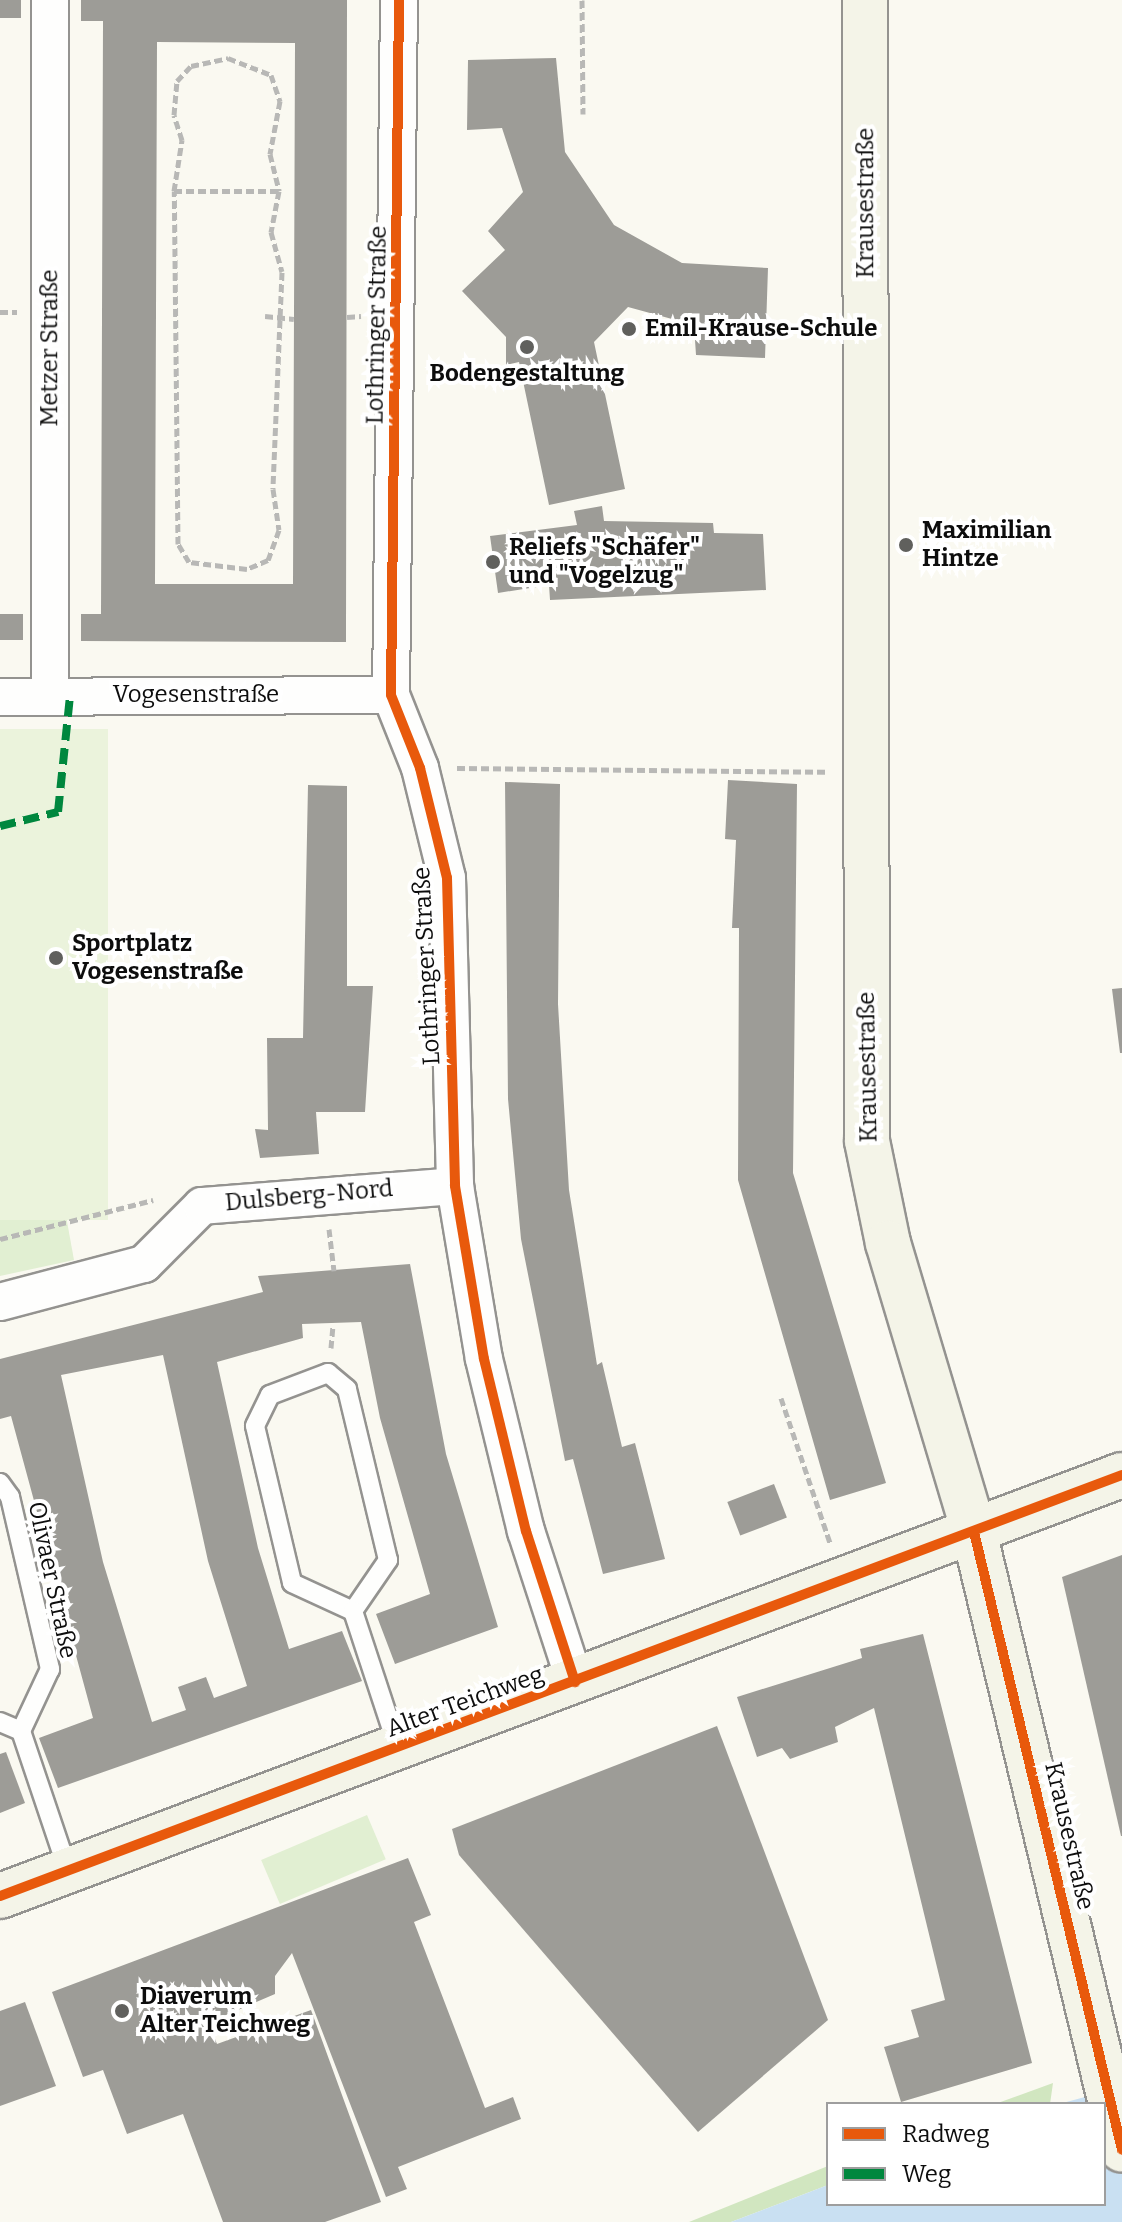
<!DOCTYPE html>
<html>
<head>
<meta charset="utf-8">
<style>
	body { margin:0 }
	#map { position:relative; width:1122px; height:2222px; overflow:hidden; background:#faf9f1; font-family:Bitter,serif }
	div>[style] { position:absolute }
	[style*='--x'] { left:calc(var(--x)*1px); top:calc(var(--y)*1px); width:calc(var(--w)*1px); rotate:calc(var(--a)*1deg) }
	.green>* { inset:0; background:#e1efd2; transform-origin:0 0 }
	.forest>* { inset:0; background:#d1e6c0 }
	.pitch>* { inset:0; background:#ebf3dc; transform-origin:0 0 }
	.water>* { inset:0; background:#c9e0f2 }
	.building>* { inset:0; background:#9d9c97; transform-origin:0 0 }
	.path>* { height:5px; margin-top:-2.5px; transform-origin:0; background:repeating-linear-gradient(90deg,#b8b8b6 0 8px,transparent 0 12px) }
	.roads { filter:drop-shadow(2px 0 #949390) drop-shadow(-2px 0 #949390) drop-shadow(0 2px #949390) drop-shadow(0 -2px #949390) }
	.lane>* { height:18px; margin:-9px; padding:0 9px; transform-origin:9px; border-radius:9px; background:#fefefd }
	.street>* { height:36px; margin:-18px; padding:0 18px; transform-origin:18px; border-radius:18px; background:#fefefd }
	.secondary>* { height:44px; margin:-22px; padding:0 22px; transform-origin:22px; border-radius:22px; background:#f4f4e8 }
	.quiet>* { height:8px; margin-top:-4px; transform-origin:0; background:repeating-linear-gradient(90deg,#00873e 0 16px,transparent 0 24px) }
	.cycleway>* { height:10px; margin:-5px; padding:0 5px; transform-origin:5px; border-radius:5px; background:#e8590c }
	.dots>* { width:22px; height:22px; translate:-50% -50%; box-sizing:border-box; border:4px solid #fff; border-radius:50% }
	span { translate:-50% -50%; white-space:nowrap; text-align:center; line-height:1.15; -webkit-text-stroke:8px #fff; paint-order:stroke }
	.street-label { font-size:24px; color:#0d0d0d }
	.poi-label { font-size:24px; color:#0d0d0d; font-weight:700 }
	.left { translate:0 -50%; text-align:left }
	.legend { position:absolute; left:826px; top:2102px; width:280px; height:104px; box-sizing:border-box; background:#fff; border:2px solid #9e9e9e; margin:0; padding:10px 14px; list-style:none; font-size:24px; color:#0d0d0d }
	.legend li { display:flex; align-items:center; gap:16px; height:40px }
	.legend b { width:40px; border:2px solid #9e9e9e }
</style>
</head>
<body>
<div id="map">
	<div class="green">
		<div style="clip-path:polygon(64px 1205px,74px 1260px,0 1276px,0 1220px)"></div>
		<div style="left:367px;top:1815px;width:48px;height:115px;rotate:67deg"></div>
	</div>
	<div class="forest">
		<div style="clip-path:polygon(1053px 2083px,1050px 2104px,995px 2104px)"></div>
		<div style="clip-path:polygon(828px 2166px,828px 2185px,731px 2222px,689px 2222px)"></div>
	</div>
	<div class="pitch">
		<div style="left:0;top:729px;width:108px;height:491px"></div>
	</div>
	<div class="water">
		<div style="clip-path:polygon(1122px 2087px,1122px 2222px,731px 2222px,828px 2185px,828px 2204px,1104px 2204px,1104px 2104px,1059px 2104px)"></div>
	</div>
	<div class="building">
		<div style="left:0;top:0;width:21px;height:18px"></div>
		<div style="clip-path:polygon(evenodd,81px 0,347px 0,346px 642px,81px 641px,81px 614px,101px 614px,103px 21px,81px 21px,81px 0,157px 42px,295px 43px,293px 584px,155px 584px,157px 42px)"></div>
		<div style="clip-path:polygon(556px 58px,565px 152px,614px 225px,682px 263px,768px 268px,765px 358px,696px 355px,694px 325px,628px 307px,594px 342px,625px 489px,549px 505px,519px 362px,506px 365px,506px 337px,462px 291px,505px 250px,488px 231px,523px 192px,502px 128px,467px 130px,468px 60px)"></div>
		<div style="clip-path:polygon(602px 506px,604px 521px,713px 523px,714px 533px,763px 534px,766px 590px,550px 600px,549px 585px,498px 593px,490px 536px,577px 525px,574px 511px)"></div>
		<div style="left:0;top:614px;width:23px;height:26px"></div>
		<div style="clip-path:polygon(728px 780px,797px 784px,793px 1173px,886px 1483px,830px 1500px,738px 1180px,739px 928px,732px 928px,736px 840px,725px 839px)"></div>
		<div style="clip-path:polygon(505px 782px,560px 784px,558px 1004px,569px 1190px,597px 1365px,602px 1362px,622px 1447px,635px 1443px,665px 1559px,603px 1574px,573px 1459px,565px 1461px,521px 1239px,508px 1099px)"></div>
		<div style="clip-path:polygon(308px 785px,347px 786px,347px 986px,373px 986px,365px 1112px,316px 1112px,319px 1154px,260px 1158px,255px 1129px,268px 1130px,267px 1038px,303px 1038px)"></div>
		<div style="clip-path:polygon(1122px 988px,1122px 1053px,1120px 1053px,1112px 989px)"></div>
		<div style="clip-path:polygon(evenodd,410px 1264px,446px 1454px,498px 1627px,395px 1664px,376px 1614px,430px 1594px,380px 1418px,361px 1322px,302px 1324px,303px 1338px,217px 1362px,258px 1548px,289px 1649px,342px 1631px,362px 1681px,58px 1788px,39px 1738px,93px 1718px,11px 1416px,0 1419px,0 1359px,263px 1292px,258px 1276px,410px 1264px,163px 1355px,208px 1561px,247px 1686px,214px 1698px,206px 1677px,178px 1687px,186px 1710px,152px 1722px,103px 1562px,61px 1375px,163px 1355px)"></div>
		<div style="left:774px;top:1484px;width:36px;height:50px;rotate:69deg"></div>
		<div style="clip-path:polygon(1122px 1555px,1122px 1836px,1121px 1836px,1062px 1577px)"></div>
		<div style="clip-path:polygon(923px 1634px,1032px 2063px,901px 2102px,884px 2047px,919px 2037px,911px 2010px,945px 2000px,874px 1708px,835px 1727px,838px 1742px,790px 1759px,782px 1748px,757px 1757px,737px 1697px,862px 1658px,860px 1649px)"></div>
		<div style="clip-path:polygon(717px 1726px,828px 2020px,698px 2132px,459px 1855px,452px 1829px)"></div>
		<div style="clip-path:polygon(6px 1752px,25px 1803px,0 1813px,0 1754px)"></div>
		<div style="clip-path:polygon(408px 1858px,431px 1915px,414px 1922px,485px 2108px,513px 2097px,521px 2119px,398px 2167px,407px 2189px,386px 2197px,292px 1953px,275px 1976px,275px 1994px,219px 2018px,204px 2011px,217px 2044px,311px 2010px,381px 2202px,325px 2222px,223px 2222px,183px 2114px,127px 2134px,103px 2070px,83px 2077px,52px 1992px)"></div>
		<div style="clip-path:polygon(25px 2002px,56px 2086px,0 2106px,0 2011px)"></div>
	</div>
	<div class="path">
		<div style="--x:582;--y:0;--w:114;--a:89.5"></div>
		<div style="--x:174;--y:191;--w:105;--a:0"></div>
		<div style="--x:279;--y:191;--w:42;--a:101"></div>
		<div style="--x:271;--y:232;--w:41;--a:74.6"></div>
		<div style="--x:282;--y:272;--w:217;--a:92.4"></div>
		<div style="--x:273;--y:489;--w:41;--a:81.7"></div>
		<div style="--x:279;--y:530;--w:32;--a:110"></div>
		<div style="--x:268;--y:560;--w:23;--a:157"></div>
		<div style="--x:247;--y:569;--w:58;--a:-173.1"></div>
		<div style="--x:189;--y:562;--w:21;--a:-121"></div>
		<div style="--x:178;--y:544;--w:353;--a:-90.6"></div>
		<div style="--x:174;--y:191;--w:52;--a:-81.1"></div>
		<div style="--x:182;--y:140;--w:26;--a:-108"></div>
		<div style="--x:174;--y:115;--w:34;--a:-85"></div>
		<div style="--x:177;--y:81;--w:21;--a:-47"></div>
		<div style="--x:191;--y:66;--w:38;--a:-12"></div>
		<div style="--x:228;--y:58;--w:46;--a:21.6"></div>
		<div style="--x:271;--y:75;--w:28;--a:71"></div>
		<div style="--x:280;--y:101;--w:54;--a:100.7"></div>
		<div style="--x:270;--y:154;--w:38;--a:76"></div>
		<div style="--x:0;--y:312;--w:17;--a:0"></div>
		<div style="--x:265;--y:316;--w:29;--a:6"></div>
		<div style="--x:347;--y:317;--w:14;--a:-4"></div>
		<div style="--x:457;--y:768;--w:370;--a:0.6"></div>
		<div style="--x:329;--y:1229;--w:42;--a:83.2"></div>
		<div style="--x:0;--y:1239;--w:158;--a:-14.3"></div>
		<div style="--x:331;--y:1348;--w:23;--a:-85"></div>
		<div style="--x:781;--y:1398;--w:153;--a:71.3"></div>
	</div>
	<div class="roads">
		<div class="lane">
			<div style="--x:0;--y:1483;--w:17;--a:54"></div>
			<div style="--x:10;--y:1497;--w:177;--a:76.9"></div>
			<div style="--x:50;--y:1669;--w:68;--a:115.1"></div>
			<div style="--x:21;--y:1731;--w:23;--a:-157"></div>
			<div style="--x:353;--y:1611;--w:62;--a:-55.5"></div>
			<div style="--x:388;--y:1560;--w:176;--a:-103.5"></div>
			<div style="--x:347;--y:1389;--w:25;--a:-140"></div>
			<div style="--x:328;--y:1373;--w:62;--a:159.2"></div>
			<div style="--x:270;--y:1395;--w:34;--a:116"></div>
			<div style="--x:255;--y:1426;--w:161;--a:76.7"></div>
			<div style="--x:292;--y:1583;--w:67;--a:24.7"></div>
			<div style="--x:353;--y:1611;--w:144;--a:71.8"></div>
			<div style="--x:21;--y:1731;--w:148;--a:71.4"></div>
		</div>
		<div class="street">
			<div style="--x:50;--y:0;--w:697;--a:90"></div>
			<div style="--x:399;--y:0;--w:695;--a:90.66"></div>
			<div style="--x:391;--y:695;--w:79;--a:68.3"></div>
			<div style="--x:420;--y:768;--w:113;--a:76.2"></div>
			<div style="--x:447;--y:878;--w:308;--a:88.5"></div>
			<div style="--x:455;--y:1186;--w:175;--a:80.5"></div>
			<div style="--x:484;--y:1359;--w:177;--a:76.3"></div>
			<div style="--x:526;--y:1531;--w:159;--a:72"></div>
			<div style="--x:0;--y:697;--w:391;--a:-0.3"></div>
			<div style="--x:0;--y:1302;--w:149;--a:-14.8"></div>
			<div style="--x:144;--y:1264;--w:82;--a:-45"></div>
			<div style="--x:202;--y:1206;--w:254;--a:-4.5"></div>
		</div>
		<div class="secondary">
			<div style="--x:865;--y:0;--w:1141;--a:89.9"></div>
			<div style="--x:867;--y:1141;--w:104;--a:78.4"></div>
			<div style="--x:888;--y:1243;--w:302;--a:73.4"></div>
			<div style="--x:974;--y:1532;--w:635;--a:76.53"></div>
			<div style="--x:0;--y:1896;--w:1198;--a:-20.57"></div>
		</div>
	</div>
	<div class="quiet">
		<div style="--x:0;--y:826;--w:60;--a:-13.6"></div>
		<div style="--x:58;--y:812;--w:117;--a:-84.1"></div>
	</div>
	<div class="cycleway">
		<div style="--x:399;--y:0;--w:695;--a:90.66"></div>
		<div style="--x:391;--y:695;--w:79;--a:68.3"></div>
		<div style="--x:420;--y:768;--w:113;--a:76.2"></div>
		<div style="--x:447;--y:878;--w:308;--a:88.5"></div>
		<div style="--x:455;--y:1186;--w:175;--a:80.5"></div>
		<div style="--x:484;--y:1359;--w:177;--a:76.3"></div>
		<div style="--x:526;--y:1531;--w:159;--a:72"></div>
		<div style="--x:974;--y:1532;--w:635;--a:76.53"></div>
		<div style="--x:0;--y:1896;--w:1198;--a:-20.57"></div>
	</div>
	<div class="dots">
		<div style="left:629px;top:329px;background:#60605d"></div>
		<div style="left:527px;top:347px;background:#60605d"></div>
		<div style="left:906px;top:545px;background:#60605d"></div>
		<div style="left:493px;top:562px;background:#60605d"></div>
		<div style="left:56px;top:958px;background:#60605d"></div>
		<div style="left:122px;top:2011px;background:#60605d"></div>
	</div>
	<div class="street-label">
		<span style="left:866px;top:203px;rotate:-90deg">Krausestraße</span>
		<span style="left:377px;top:325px;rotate:-89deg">Lothringer Straße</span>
		<span style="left:50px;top:348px;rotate:-90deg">Metzer Straße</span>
		<span style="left:196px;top:695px">Vogesenstraße</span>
		<span style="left:427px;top:966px;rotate:-93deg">Lothringer Straße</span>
		<span style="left:868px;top:1067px;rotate:-91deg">Krausestraße</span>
		<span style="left:309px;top:1196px;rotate:-5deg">Dulsberg-Nord</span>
		<span style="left:52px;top:1580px;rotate:78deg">Olivaer Straße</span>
		<span style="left:465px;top:1702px;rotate:-20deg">Alter Teichweg</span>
		<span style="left:1069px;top:1836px;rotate:77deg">Krausestraße</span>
	</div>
	<div class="poi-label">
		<span class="left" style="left:645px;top:329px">Emil-Krause-Schule</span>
		<span style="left:527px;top:374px">Bodengestaltung</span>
		<span class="left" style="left:922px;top:545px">Maximilian<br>Hintze</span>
		<span class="left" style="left:509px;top:562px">Reliefs "Schäfer"<br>und "Vogelzug"</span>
		<span class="left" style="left:72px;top:958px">Sportplatz<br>Vogesenstraße</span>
		<span class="left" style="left:140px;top:2011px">Diaverum<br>Alter Teichweg</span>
	</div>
	<ul class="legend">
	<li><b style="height:10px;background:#e8590c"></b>Radweg</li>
	<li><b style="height:10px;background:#00873e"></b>Weg</li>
	</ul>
</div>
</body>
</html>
